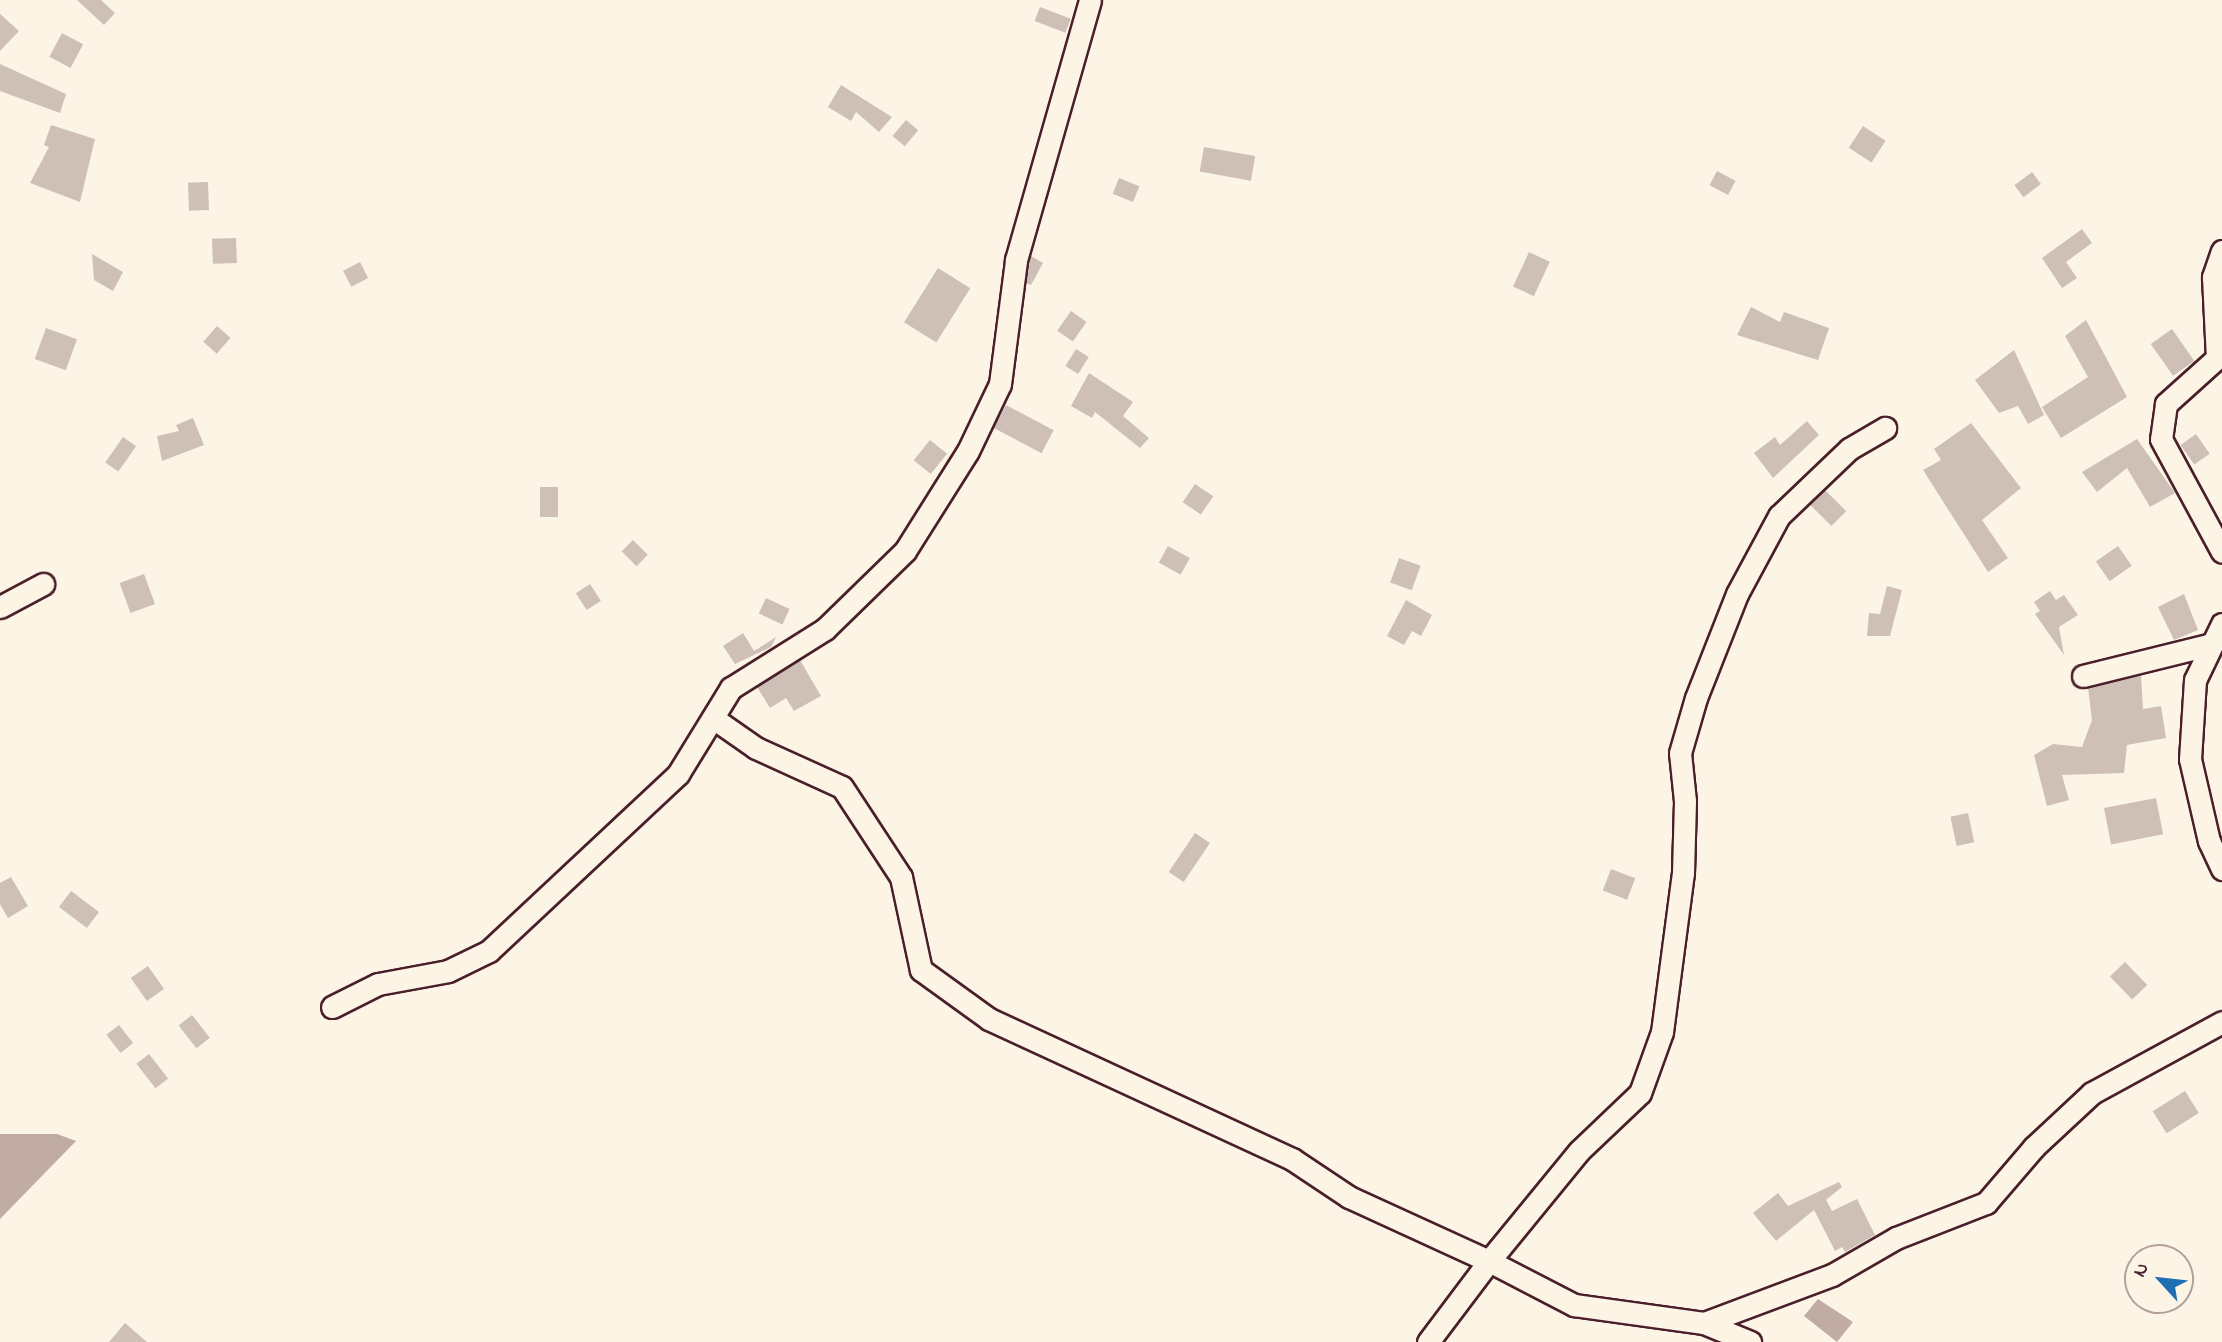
<!DOCTYPE html>
<html>
<head>
<meta charset="utf-8">
<style>
	body { margin:0 }
	#map { position:relative; width:2222px; height:1342px; overflow:hidden; background:#fcf5e5; font-family:"Indie Flower",sans-serif }
	div>[style] { position:absolute }
	[style*='--x'] { left:calc(var(--x)*1px); top:calc(var(--y)*1px); width:calc(var(--w)*1px); rotate:calc(var(--a)*1deg) }
	.water>* { inset:0; background:#c0aca5 }
	.building>* { inset:0; background:#cfc0b7; transform-origin:0 0 }
	.roads { filter:drop-shadow(2px 0 #4a1f2b) drop-shadow(-2px 0 #4a1f2b) drop-shadow(0 2px #4a1f2b) drop-shadow(0 -2px #4a1f2b) }
	.minor>* { height:21px; margin:-10.5px; padding:0 10.5px; transform-origin:10.5px; border-radius:10.5px; background:#fcf5e5 }
	span { translate:-50% -50%; white-space:nowrap; text-align:center; line-height:1.15; -webkit-text-stroke:7px #fcf5e5; paint-order:stroke }
	.north { position:absolute; left:2124px; top:1244px; width:70px; height:70px; box-sizing:border-box; background:#fcf5e5; border:2px solid #b59f9b; border-radius:50%; rotate:297deg; font-size:19px; font-weight:700; line-height:28px; text-align:center; color:#4a1f2b }
	.north::after { content:''; display:block; margin:auto; width:24px; height:32px; background:#1f6fb2; clip-path:polygon(50% 0,100% 100%,50% 72%,0 100%) }
</style>
</head>
<body>
<div id="map">
	<div class="water">
		<div style="clip-path:polygon(0 1134px,57px 1134px,76px 1141px,0 1219px)"></div>
		<div style="clip-path:polygon(1818px 1299px,1853px 1322px,1837px 1342px,1804px 1316px)"></div>
	</div>
	<div class="building">
		<div style="clip-path:polygon(77px 0,101px 0,115px 13px,104px 25px)"></div>
		<div style="left:1040px;top:7px;width:33px;height:15px;rotate:21deg"></div>
		<div style="clip-path:polygon(0 14px,19px 31px,0 51px)"></div>
		<div style="left:62px;top:33px;width:24px;height:27px;rotate:28deg"></div>
		<div style="clip-path:polygon(0 64px,66px 94px,60px 113px,0 91px)"></div>
		<div style="clip-path:polygon(841px 85px,892px 117px,879px 132px,856px 112px,851px 121px,828px 107px)"></div>
		<div style="left:906px;top:120px;width:16px;height:21px;rotate:40deg"></div>
		<div style="clip-path:polygon(51px 125px,95px 139px,80px 202px,30px 183px,49px 147px,44px 145px)"></div>
		<div style="left:1863px;top:126px;width:27px;height:26px;rotate:33deg"></div>
		<div style="left:1204px;top:147px;width:52px;height:25px;rotate:10deg"></div>
		<div style="left:1717px;top:171px;width:21px;height:16px;rotate:28deg"></div>
		<div style="left:2032px;top:172px;width:15px;height:22px;rotate:53deg"></div>
		<div style="left:1119px;top:178px;width:22px;height:17px;rotate:22deg"></div>
		<div style="left:208px;top:182px;width:28px;height:20px;rotate:88deg"></div>
		<div style="clip-path:polygon(2082px 229px,2092px 243px,2066px 262px,2077px 278px,2062px 288px,2042px 258px)"></div>
		<div style="left:236px;top:238px;width:25px;height:24px;rotate:88deg"></div>
		<div style="left:1529px;top:252px;width:23px;height:38px;rotate:25deg"></div>
		<div style="clip-path:polygon(92px 254px,123px 272px,113px 291px,94px 280px)"></div>
		<div style="clip-path:polygon(1031px 256px,1043px 263px,1031px 285px,1026px 283px)"></div>
		<div style="left:360px;top:262px;width:18px;height:19px;rotate:63deg"></div>
		<div style="left:938px;top:268px;width:38px;height:64px;rotate:32deg"></div>
		<div style="clip-path:polygon(1751px 307px,1780px 322px,1784px 312px,1829px 328px,1818px 360px,1737px 335px)"></div>
		<div style="left:1071px;top:311px;width:19px;height:24px;rotate:35deg"></div>
		<div style="clip-path:polygon(2086px 320px,2127px 397px,2061px 438px,2042px 407px,2088px 377px,2065px 336px)"></div>
		<div style="left:217px;top:326px;width:18px;height:21px;rotate:41deg"></div>
		<div style="left:46px;top:328px;width:33px;height:33px;rotate:20deg"></div>
		<div style="left:2172px;top:329px;width:39px;height:26px;rotate:55deg"></div>
		<div style="left:1076px;top:349px;width:15px;height:20px;rotate:32deg"></div>
		<div style="clip-path:polygon(2014px 350px,2044px 415px,2028px 424px,2018px 406px,1999px 413px,1975px 380px)"></div>
		<div style="clip-path:polygon(1089px 373px,1133px 402px,1123px 416px,1149px 438px,1140px 448px,1095px 412px,1092px 418px,1071px 406px)"></div>
		<div style="left:1006px;top:405px;width:54px;height:26px;rotate:28deg"></div>
		<div style="clip-path:polygon(193px 418px,204px 445px,162px 461px,157px 436px,179px 431px,176px 425px)"></div>
		<div style="clip-path:polygon(1807px 421px,1819px 435px,1773px 478px,1754px 453px,1775px 437px,1780px 445px)"></div>
		<div style="clip-path:polygon(1971px 423px,2021px 488px,1982px 520px,2008px 558px,1988px 572px,1923px 470px,1941px 460px,1934px 449px)"></div>
		<div style="left:2196px;top:434px;width:24px;height:19px;rotate:55deg"></div>
		<div style="left:123px;top:437px;width:16px;height:31px;rotate:35deg"></div>
		<div style="clip-path:polygon(2137px 439px,2175px 493px,2150px 507px,2127px 468px,2097px 492px,2082px 472px)"></div>
		<div style="left:930px;top:440px;width:22px;height:26px;rotate:39deg"></div>
		<div style="left:1195px;top:484px;width:22px;height:22px;rotate:34deg"></div>
		<div style="left:540px;top:487px;width:18px;height:30px"></div>
		<div style="left:1825px;top:490px;width:30px;height:21px;rotate:45deg"></div>
		<div style="left:633px;top:540px;width:21px;height:16px;rotate:45deg"></div>
		<div style="left:1168px;top:546px;width:25px;height:19px;rotate:29deg"></div>
		<div style="left:2118px;top:546px;width:24px;height:27px;rotate:55deg"></div>
		<div style="left:1399px;top:558px;width:23px;height:26px;rotate:20deg"></div>
		<div style="left:144px;top:574px;width:32px;height:26px;rotate:70deg"></div>
		<div style="left:590px;top:584px;width:20px;height:17px;rotate:57deg"></div>
		<div style="clip-path:polygon(1887px 586px,1902px 590px,1890px 636px,1867px 636px,1869px 613px,1880px 614px)"></div>
		<div style="clip-path:polygon(2050px 591px,2056px 600px,2064px 595px,2078px 615px,2059px 627px,2064px 655px,2035px 614px,2040px 611px,2034px 602px)"></div>
		<div style="clip-path:polygon(2184px 594px,2198px 630px,2174px 640px,2158px 607px)"></div>
		<div style="left:766px;top:598px;width:26px;height:17px;rotate:25deg"></div>
		<div style="clip-path:polygon(1406px 600px,1432px 615px,1421px 636px,1412px 631px,1404px 645px,1387px 636px)"></div>
		<div style="clip-path:polygon(743px 633px,754px 651px,776px 637px,771px 647px,735px 664px,723px 646px)"></div>
		<div style="clip-path:polygon(800px 660px,821px 696px,794px 711px,786px 698px,770px 708px,757px 687px)"></div>
		<div style="clip-path:polygon(2141px 675px,2143px 709px,2161px 706px,2166px 738px,2127px 745px,2124px 773px,2062px 775px,2069px 800px,2047px 806px,2034px 755px,2053px 744px,2082px 747px,2092px 720px,2088px 688px)"></div>
		<div style="left:2156px;top:798px;width:37px;height:53px;rotate:79deg"></div>
		<div style="left:1968px;top:813px;width:30px;height:18px;rotate:78deg"></div>
		<div style="left:1195px;top:833px;width:18px;height:47px;rotate:34deg"></div>
		<div style="left:1611px;top:869px;width:26px;height:23px;rotate:21deg"></div>
		<div style="clip-path:polygon(11px 877px,28px 906px,8px 918px,0 904px,0 883px)"></div>
		<div style="left:71px;top:891px;width:35px;height:20px;rotate:37deg"></div>
		<div style="left:2125px;top:962px;width:32px;height:21px;rotate:46deg"></div>
		<div style="left:148px;top:966px;width:28px;height:21px;rotate:55deg"></div>
		<div style="left:192px;top:1015px;width:29px;height:17px;rotate:52deg"></div>
		<div style="left:119px;top:1025px;width:23px;height:16px;rotate:52deg"></div>
		<div style="left:149px;top:1054px;width:31px;height:16px;rotate:52deg"></div>
		<div style="left:2185px;top:1091px;width:26px;height:38px;rotate:58deg"></div>
		<div style="clip-path:polygon(1839px 1182px,1842px 1187px,1826px 1200px,1832px 1211px,1857px 1199px,1875px 1235px,1845px 1252px,1842px 1247px,1835px 1251px,1814px 1210px,1776px 1241px,1753px 1213px,1778px 1193px,1788px 1206px)"></div>
		<div style="clip-path:polygon(125px 1323px,147px 1342px,109px 1342px)"></div>
	</div>
	<div class="roads">
		<div class="minor">
			<div style="--x:2222;--y:251;--w:28;--a:109"></div>
			<div style="--x:2213;--y:277;--w:81;--a:87.2"></div>
			<div style="--x:2217;--y:358;--w:69;--a:138"></div>
			<div style="--x:2166;--y:404;--w:35;--a:98"></div>
			<div style="--x:2161;--y:439;--w:128;--a:61.6"></div>
			<div style="--x:0;--y:607;--w:49;--a:-28.1"></div>
			<div style="--x:2222;--y:624;--w:62;--a:115.7"></div>
			<div style="--x:2195;--y:680;--w:79;--a:93.6"></div>
			<div style="--x:2190;--y:759;--w:84;--a:77"></div>
			<div style="--x:2209;--y:841;--w:31;--a:65"></div>
			<div style="--x:2083;--y:676;--w:133;--a:-13.9"></div>
			<div style="--x:713;--y:718;--w:52;--a:34.9"></div>
			<div style="--x:756;--y:748;--w:94;--a:24.4"></div>
			<div style="--x:842;--y:787;--w:108;--a:56.8"></div>
			<div style="--x:901;--y:877;--w:95;--a:77.9"></div>
			<div style="--x:921;--y:970;--w:84;--a:35.8"></div>
			<div style="--x:989;--y:1019;--w:334;--a:24.8"></div>
			<div style="--x:1292;--y:1159;--w:69;--a:33.7"></div>
			<div style="--x:1349;--y:1197;--w:154;--a:24.6"></div>
			<div style="--x:1489;--y:1261;--w:142;--a:-50.7"></div>
			<div style="--x:1579;--y:1151;--w:84;--a:-43.6"></div>
			<div style="--x:1640;--y:1093;--w:65;--a:-70.2"></div>
			<div style="--x:1662;--y:1032;--w:160;--a:-82.5"></div>
			<div style="--x:1683;--y:873;--w:72;--a:-88.4"></div>
			<div style="--x:1685;--y:801;--w:48;--a:-95.9"></div>
			<div style="--x:1680;--y:753;--w:57;--a:-73.8"></div>
			<div style="--x:1696;--y:698;--w:112;--a:-68.5"></div>
			<div style="--x:1737;--y:594;--w:89;--a:-61.7"></div>
			<div style="--x:1779;--y:516;--w:97;--a:-43.7"></div>
			<div style="--x:1849;--y:449;--w:42;--a:-30.3"></div>
			<div style="--x:332;--y:1007;--w:51;--a:-26.6"></div>
			<div style="--x:378;--y:984;--w:71;--a:-10.5"></div>
			<div style="--x:448;--y:971;--w:46;--a:-26"></div>
			<div style="--x:489;--y:951;--w:259;--a:-43.1"></div>
			<div style="--x:678;--y:774;--w:101;--a:-58.4"></div>
			<div style="--x:731;--y:688;--w:111;--a:-32.1"></div>
			<div style="--x:825;--y:629;--w:112;--a:-44.3"></div>
			<div style="--x:905;--y:551;--w:118;--a:-57.8"></div>
			<div style="--x:968;--y:451;--w:74;--a:-64.5"></div>
			<div style="--x:1000;--y:384;--w:125;--a:-82.6"></div>
			<div style="--x:1016;--y:260;--w:270;--a:-74.1"></div>
			<div style="--x:1704;--y:1323;--w:137;--a:-20.6"></div>
			<div style="--x:1832;--y:1275;--w:74;--a:-30"></div>
			<div style="--x:1896;--y:1238;--w:97;--a:-21.3"></div>
			<div style="--x:1986;--y:1203;--w:74;--a:-49.4"></div>
			<div style="--x:2034;--y:1147;--w:79;--a:-43"></div>
			<div style="--x:2092;--y:1093;--w:148;--a:-28.6"></div>
			<div style="--x:1428;--y:1342;--w:101;--a:-53"></div>
			<div style="--x:1489;--y:1261;--w:96;--a:27.4"></div>
			<div style="--x:1574;--y:1305;--w:131;--a:7.9"></div>
			<div style="--x:1704;--y:1323;--w:50;--a:22.4"></div>
		</div>
	</div>
	<div class="north">N</div>
</div>
</body>
</html>
